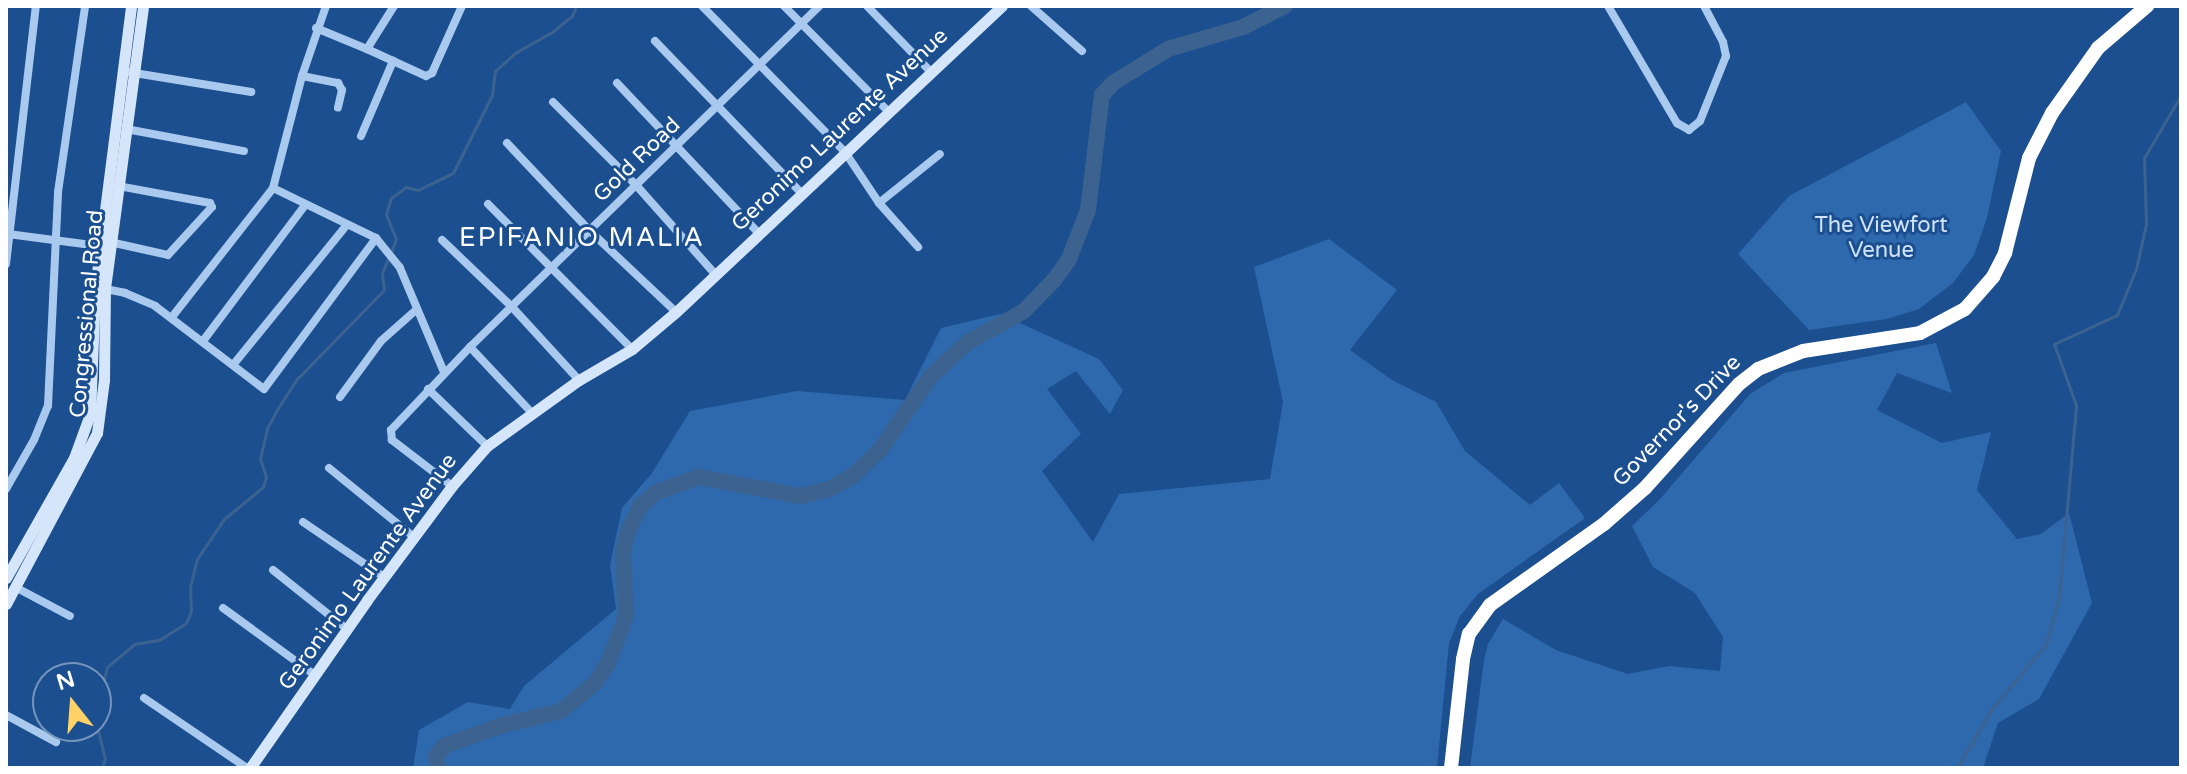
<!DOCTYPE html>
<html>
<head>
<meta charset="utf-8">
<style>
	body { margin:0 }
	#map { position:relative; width:2187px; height:774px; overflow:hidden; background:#1b4f8f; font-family:"Varela Round",sans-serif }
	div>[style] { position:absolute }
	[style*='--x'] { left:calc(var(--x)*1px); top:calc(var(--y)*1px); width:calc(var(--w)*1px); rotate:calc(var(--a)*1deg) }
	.green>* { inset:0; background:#2e69ad }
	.stream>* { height:3px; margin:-1.5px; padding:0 1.5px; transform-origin:1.5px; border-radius:1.5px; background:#3c6290 }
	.river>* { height:16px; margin:-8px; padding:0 8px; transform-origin:8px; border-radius:8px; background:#3c6290 }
	.street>* { height:8px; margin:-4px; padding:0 4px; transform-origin:4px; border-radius:4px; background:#a9c9ee }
	.secondary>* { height:11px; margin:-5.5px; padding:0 5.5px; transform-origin:5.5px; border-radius:5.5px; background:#d6e6fa }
	.highway>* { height:14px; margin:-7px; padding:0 7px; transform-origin:7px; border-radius:7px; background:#fff }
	span { translate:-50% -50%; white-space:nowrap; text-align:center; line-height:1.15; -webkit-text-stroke:6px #1b4f8f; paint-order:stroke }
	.street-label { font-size:22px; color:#fff }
	.park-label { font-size:22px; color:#cfe3fa }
	.quarter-label { font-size:26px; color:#fff; letter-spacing:2px }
	.frame { position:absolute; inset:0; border:8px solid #fff; pointer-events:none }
	.north { position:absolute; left:32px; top:662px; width:80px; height:80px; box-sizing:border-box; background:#1b4f8f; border:2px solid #7695bc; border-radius:50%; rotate:343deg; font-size:22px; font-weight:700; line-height:32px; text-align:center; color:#fff }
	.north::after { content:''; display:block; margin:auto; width:28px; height:36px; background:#ffd166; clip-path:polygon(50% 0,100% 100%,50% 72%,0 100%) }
</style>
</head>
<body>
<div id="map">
	<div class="green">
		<div style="clip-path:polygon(1966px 102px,2001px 151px,1987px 218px,1974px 255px,1953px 283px,1919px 309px,1887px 319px,1809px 330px,1738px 254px,1789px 196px)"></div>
		<div style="clip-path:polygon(1329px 239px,1397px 290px,1350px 350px,1392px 380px,1436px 402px,1465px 451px,1530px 505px,1559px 483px,1585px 518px,1478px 594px,1460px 616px,1449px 643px,1437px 768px,413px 768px,419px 730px,468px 702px,510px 709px,524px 686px,616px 609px,610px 565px,622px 508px,652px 473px,690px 411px,797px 391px,905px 400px,941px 328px,1000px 314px,1099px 359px,1123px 390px,1110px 414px,1076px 371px,1047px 389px,1081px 434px,1042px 471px,1093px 542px,1119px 494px,1270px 479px,1283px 402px,1254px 267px)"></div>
		<div style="clip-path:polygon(1936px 343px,1952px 393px,1897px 373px,1877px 410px,1942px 443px,1991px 432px,1977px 490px,2017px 539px,2041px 534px,2069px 513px,2092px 603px,2039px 699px,1998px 723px,1983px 768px,1470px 768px,1484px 660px,1488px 644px,1503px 619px,1556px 650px,1628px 674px,1669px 666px,1720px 671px,1723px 637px,1695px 593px,1653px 567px,1632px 526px,1660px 499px,1750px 394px,1784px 373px)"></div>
	</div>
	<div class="stream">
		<div style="--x:391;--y:252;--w:14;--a:-69"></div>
		<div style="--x:396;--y:239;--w:27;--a:-112"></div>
		<div style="--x:386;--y:214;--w:17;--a:-73"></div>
		<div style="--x:391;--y:198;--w:19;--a:-36"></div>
		<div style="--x:406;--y:187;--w:12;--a:14"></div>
		<div style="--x:418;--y:190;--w:39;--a:-26"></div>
		<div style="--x:453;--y:173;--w:87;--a:-63.4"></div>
		<div style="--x:492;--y:95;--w:24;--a:-83"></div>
		<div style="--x:495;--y:71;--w:27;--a:-42"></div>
		<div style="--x:515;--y:53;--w:43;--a:-29.6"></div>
		<div style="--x:552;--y:32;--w:26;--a:-39"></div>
		<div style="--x:572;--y:16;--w:11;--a:-68"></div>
		<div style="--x:96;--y:712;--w:46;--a:-76.3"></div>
		<div style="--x:107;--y:667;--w:35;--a:-40"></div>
		<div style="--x:134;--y:644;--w:25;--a:-9"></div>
		<div style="--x:159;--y:640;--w:32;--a:-32"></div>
		<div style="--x:186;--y:623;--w:13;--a:-67"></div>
		<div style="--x:191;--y:611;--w:24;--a:-92"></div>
		<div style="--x:190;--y:587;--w:29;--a:-76"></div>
		<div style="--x:197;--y:559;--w:48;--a:-56"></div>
		<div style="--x:224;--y:519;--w:50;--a:-39.4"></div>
		<div style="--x:263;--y:487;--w:10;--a:-73"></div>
		<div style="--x:266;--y:477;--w:19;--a:-108"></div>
		<div style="--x:260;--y:459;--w:32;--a:-77"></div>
		<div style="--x:267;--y:428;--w:23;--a:-61"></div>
		<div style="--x:278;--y:408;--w:35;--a:-57"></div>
		<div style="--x:297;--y:379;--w:124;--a:-45.7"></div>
		<div style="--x:384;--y:290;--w:17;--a:-97"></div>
		<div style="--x:382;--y:273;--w:15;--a:-67"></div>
		<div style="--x:96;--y:723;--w:36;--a:76"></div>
		<div style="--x:105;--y:758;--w:10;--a:107"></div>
		<div style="--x:1957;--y:768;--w:67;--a:-59.6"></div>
		<div style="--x:1991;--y:710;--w:86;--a:-50.2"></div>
		<div style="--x:2046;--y:644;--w:49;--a:-74.5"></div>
		<div style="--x:2059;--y:597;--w:193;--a:-84.9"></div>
		<div style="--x:2076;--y:405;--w:65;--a:-109.8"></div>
		<div style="--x:2054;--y:344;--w:69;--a:-24.7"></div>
		<div style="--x:2117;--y:315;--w:50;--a:-67.6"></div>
		<div style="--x:2136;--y:269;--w:46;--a:-77.5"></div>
		<div style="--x:2146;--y:224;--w:66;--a:-91.7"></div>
		<div style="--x:2144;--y:158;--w:73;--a:-59.6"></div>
	</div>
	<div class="river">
		<div style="--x:438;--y:768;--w:11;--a:-100"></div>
		<div style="--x:436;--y:757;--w:14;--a:-54"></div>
		<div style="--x:444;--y:746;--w:59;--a:-19.7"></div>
		<div style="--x:500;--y:726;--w:63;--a:-13.8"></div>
		<div style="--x:561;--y:711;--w:44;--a:-39.5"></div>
		<div style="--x:595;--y:683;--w:24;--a:-57"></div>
		<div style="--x:608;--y:663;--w:50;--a:-69"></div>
		<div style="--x:626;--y:616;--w:66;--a:-92.6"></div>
		<div style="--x:623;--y:550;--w:22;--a:-74"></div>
		<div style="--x:629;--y:529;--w:25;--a:-64"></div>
		<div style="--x:640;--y:506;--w:22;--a:-39"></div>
		<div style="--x:657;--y:492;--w:45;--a:-19.7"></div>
		<div style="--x:699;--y:477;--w:103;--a:10.7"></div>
		<div style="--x:800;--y:496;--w:31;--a:-13"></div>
		<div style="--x:830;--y:489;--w:28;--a:-30"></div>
		<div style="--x:854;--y:475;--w:37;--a:-44"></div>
		<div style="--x:881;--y:449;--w:87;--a:-55.8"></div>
		<div style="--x:930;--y:377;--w:52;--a:-42.6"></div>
		<div style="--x:968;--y:342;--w:64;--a:-29"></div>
		<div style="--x:1024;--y:311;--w:43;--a:-45.9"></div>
		<div style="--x:1054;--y:280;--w:26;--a:-54"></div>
		<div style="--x:1069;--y:259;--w:53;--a:-68.8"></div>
		<div style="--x:1088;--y:210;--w:116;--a:-83.1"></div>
		<div style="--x:1102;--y:95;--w:16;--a:-47"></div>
		<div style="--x:1113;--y:83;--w:65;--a:-31.7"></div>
		<div style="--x:1168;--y:49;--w:78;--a:-16.3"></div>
		<div style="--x:1243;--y:27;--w:47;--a:-26.6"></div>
	</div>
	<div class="street">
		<div style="--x:394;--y:6;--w:51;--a:122.1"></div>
		<div style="--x:367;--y:49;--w:65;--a:24.6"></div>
		<div style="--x:426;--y:76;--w:7;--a:-27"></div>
		<div style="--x:432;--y:73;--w:73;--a:-65.9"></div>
		<div style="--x:702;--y:6;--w:204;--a:45.6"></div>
		<div style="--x:845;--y:152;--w:61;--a:56.3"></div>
		<div style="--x:879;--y:203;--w:59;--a:48.4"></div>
		<div style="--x:784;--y:6;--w:148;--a:45.3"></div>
		<div style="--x:867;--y:6;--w:91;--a:45.9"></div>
		<div style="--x:1031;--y:6;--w:68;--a:41.4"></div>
		<div style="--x:1608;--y:6;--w:136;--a:59.5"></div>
		<div style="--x:1677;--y:123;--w:14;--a:30"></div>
		<div style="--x:1689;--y:130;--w:14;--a:-39"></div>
		<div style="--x:1700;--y:121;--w:70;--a:-68.2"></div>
		<div style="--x:1726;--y:56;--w:14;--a:-102"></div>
		<div style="--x:1723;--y:42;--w:41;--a:-117.8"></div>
		<div style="--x:316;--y:28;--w:55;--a:22.4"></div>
		<div style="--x:655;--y:41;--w:212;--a:46.1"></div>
		<div style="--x:122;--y:71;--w:131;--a:9.2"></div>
		<div style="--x:302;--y:76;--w:37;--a:11"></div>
		<div style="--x:338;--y:83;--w:8;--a:60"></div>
		<div style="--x:342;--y:90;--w:18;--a:103"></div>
		<div style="--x:617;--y:83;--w:209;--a:46.7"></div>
		<div style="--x:553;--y:102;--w:117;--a:45"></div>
		<div style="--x:636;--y:185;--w:119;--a:48.4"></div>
		<div style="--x:126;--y:129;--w:120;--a:10.6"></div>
		<div style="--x:361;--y:136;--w:82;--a:-66.9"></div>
		<div style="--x:507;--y:143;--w:121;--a:46.7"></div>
		<div style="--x:590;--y:231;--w:118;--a:43.3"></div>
		<div style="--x:273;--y:188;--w:114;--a:25.9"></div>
		<div style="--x:376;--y:238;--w:38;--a:51"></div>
		<div style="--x:400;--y:268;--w:113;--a:67.1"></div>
		<div style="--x:879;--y:203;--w:78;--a:-38.8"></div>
		<div style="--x:488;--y:204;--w:204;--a:45.2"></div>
		<div style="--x:8;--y:234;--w:92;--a:7.5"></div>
		<div style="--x:99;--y:246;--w:12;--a:-20"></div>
		<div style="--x:110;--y:242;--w:59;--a:12.6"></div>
		<div style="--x:168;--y:255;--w:65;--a:-47.5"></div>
		<div style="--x:212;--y:207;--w:4;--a:-117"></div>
		<div style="--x:210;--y:203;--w:94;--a:-169.5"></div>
		<div style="--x:442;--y:240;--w:97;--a:43.7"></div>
		<div style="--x:512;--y:307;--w:99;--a:47.5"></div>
		<div style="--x:6;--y:264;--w:260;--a:-83.4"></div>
		<div style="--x:100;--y:288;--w:25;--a:11"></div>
		<div style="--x:125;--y:293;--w:33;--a:23"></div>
		<div style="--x:155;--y:306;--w:137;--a:37.3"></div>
		<div style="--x:264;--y:389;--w:188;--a:-53.4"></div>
		<div style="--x:172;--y:317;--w:164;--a:-51.9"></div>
		<div style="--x:273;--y:188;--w:116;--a:-75.5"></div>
		<div style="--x:302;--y:76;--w:74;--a:-71.1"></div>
		<div style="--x:203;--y:341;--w:170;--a:-53.1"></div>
		<div style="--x:470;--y:347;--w:89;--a:46.8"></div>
		<div style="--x:233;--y:365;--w:179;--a:-50.9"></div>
		<div style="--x:428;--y:389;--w:82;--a:44"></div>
		<div style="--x:340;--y:397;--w:69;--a:-53.8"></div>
		<div style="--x:381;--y:341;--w:48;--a:-41.6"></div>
		<div style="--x:329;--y:468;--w:109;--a:39.1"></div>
		<div style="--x:452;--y:486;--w:76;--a:-142.5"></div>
		<div style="--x:392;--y:440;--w:10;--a:-96"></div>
		<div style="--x:391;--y:430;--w:115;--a:-46.4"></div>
		<div style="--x:470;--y:347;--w:489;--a:-44.3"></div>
		<div style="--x:6;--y:489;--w:56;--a:-60.3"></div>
		<div style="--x:34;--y:440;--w:37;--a:-68"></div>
		<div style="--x:48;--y:406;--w:214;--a:-87.3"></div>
		<div style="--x:58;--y:192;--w:188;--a:-81.7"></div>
		<div style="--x:303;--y:522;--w:98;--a:34.2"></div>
		<div style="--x:273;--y:570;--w:95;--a:38.6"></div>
		<div style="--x:15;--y:587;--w:62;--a:27.8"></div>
		<div style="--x:223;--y:608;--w:114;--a:36.1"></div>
		<div style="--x:144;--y:698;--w:125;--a:34.2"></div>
		<div style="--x:6;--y:715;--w:57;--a:28.4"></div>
	</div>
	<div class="secondary">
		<div style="--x:6;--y:578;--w:138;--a:-60.5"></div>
		<div style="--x:74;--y:458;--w:47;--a:-70"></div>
		<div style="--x:90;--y:414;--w:126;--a:-87.7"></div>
		<div style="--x:95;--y:288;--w:284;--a:-82.7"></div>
		<div style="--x:6;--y:604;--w:194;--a:-62"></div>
		<div style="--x:97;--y:433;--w:53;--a:-82.5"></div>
		<div style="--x:104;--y:380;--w:92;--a:-89.4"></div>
		<div style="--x:105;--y:288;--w:285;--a:-82.3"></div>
		<div style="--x:250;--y:768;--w:205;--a:-55.1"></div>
		<div style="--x:367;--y:600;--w:142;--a:-53.3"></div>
		<div style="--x:452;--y:486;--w:53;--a:-48.8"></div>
		<div style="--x:487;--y:446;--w:113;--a:-35.7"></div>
		<div style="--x:579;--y:380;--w:61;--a:-30.3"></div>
		<div style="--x:632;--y:349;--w:57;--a:-40.1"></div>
		<div style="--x:676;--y:312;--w:447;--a:-43.2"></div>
	</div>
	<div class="highway">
		<div style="--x:1451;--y:768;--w:110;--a:-83.7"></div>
		<div style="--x:1463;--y:659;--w:26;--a:-77"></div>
		<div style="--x:1469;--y:634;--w:36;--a:-54"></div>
		<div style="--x:1490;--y:605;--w:140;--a:-35.4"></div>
		<div style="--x:1604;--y:524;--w:55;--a:-41.3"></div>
		<div style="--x:1645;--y:488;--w:140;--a:-47.9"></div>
		<div style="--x:1739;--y:384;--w:24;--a:-38"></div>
		<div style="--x:1758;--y:369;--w:48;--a:-21.8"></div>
		<div style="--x:1803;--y:351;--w:118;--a:-8.7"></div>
		<div style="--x:1920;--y:333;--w:51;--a:-28.1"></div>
		<div style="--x:1965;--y:309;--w:43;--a:-48.8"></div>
		<div style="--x:1993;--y:277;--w:27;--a:-63"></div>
		<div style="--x:2005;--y:253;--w:98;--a:-75.8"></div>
		<div style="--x:2029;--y:158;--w:51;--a:-62.9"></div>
		<div style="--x:2052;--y:113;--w:80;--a:-54.7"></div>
		<div style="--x:2098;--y:48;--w:65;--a:-40.6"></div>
	</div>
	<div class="street-label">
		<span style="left:840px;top:130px;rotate:-43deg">Geronimo Laurente Avenue</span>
		<span style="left:637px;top:160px;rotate:-44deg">Gold Road</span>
		<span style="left:87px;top:314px;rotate:-85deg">Congressional Road</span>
		<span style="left:1677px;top:421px;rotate:-46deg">Governor's Drive</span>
		<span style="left:368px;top:572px;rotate:-54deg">Geronimo Laurente Avenue</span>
	</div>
	<div class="park-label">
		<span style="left:1881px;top:238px">The Viewfort<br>Venue</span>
	</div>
	<div class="quarter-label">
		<span style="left:582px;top:238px">EPIFANIO MALIA</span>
	</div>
	<div class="frame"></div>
	<div class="north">N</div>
</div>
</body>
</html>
